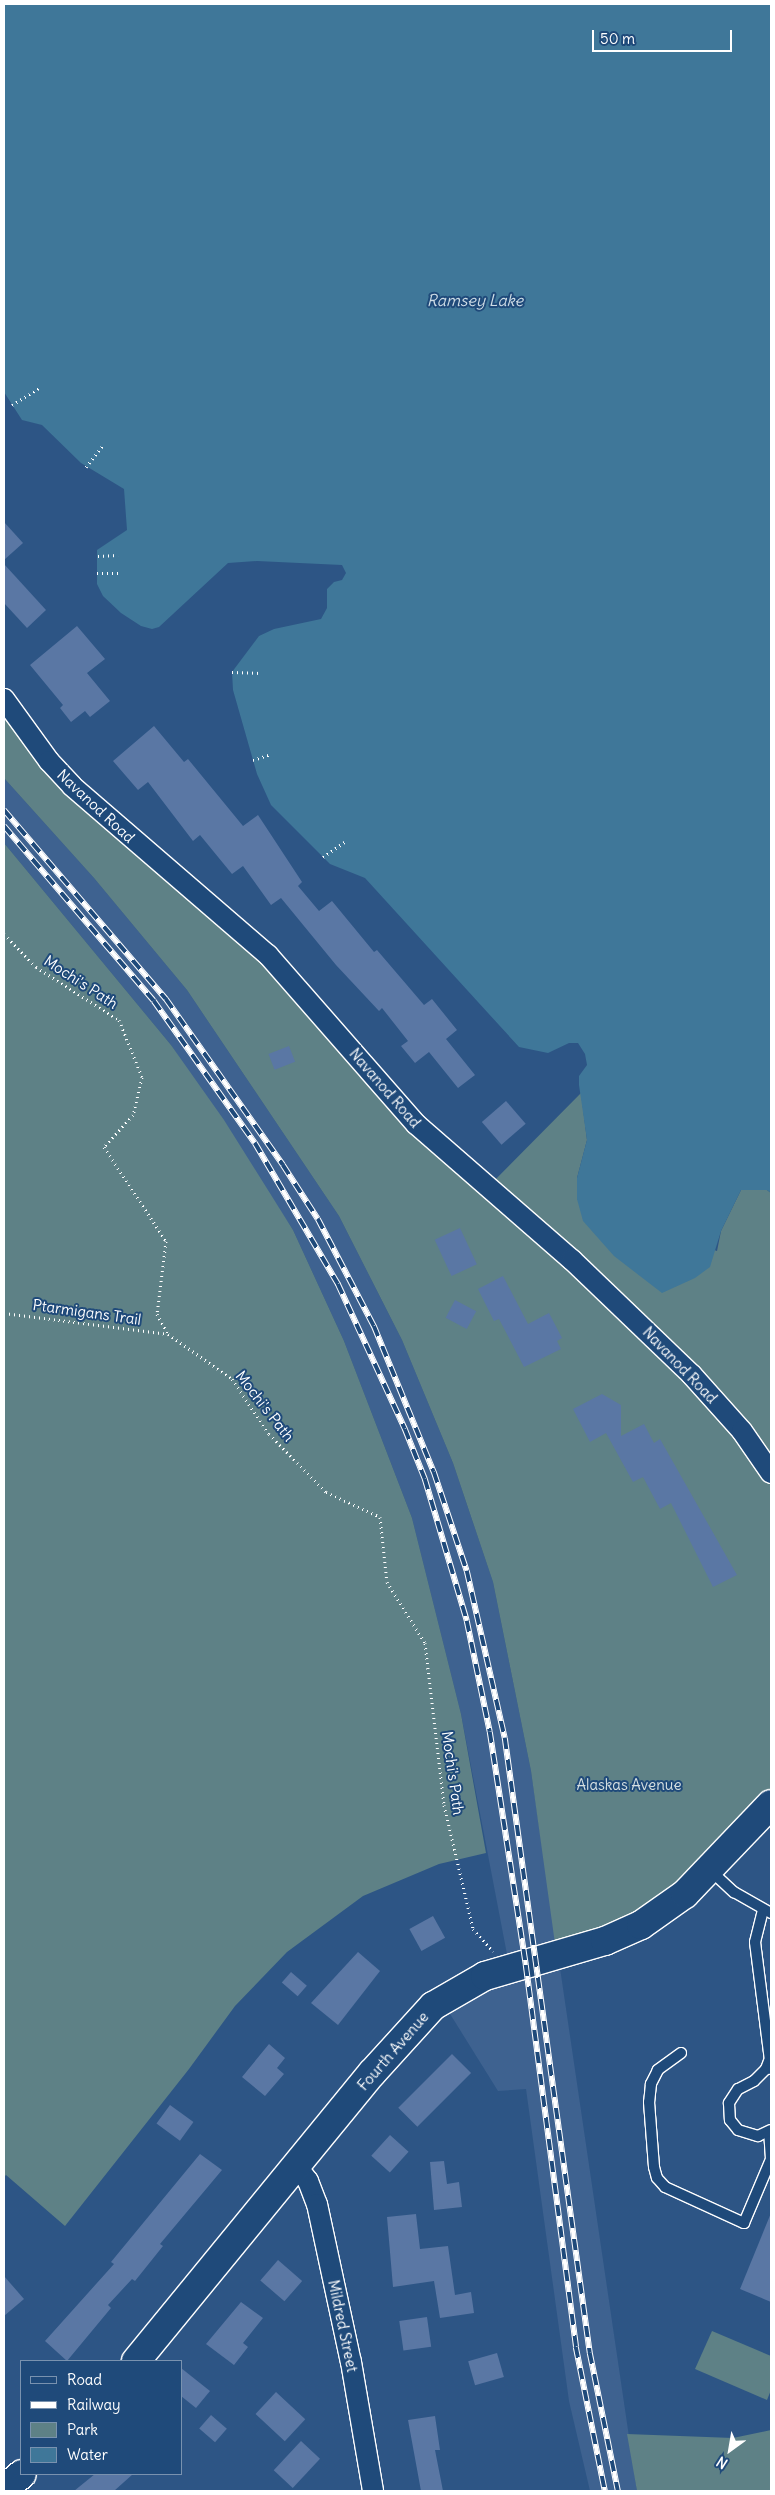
<!DOCTYPE html>
<html>
<head>
<meta charset="utf-8">
<style>
	body { margin:0 }
	#map { position:relative; width:775px; height:2495px; overflow:hidden; background:#2d5585; font-family:Delius,sans-serif }
	div>[style] { position:absolute }
	[style*='--x'] { left:calc(var(--x)*1px); top:calc(var(--y)*1px); width:calc(var(--w)*1px); rotate:calc(var(--a)*1deg) }
	.built>* { inset:0; background:#3e6290 }
	.green>* { inset:0; background:#5e8186 }
	.water>* { inset:0; background:#3f7799 }
	.building>* { inset:0; background:#5a77a4; transform-origin:0 0 }
	.path>* { height:3px; margin-top:-1.5px; transform-origin:0; background:repeating-linear-gradient(90deg,#fff 0 1px,transparent 0 5px) }
	.roads { filter:drop-shadow(1px 0 #fff) drop-shadow(-1px 0 #fff) drop-shadow(0 1px #fff) drop-shadow(0 -1px #fff) }
	.lane>* { height:10px; margin:-5px; padding:0 5px; transform-origin:5px; border-radius:5px; background:#1f4a7a }
	.street>* { height:20px; margin:-10px; padding:0 10px; transform-origin:10px; border-radius:10px; background:#1f4a7a }
	.secondary>* { height:28px; margin:-14px; padding:0 14px; transform-origin:14px; border-radius:14px; background:#1f4a7a }
	.rail>* { height:5.5px; margin-top:-2.75px; transform-origin:0; background:repeating-linear-gradient(90deg,#1f4a7a 0 11px,#fff 0 22px); box-sizing:border-box; border-block:1px solid #fff }
	span { translate:-50% -50%; white-space:nowrap; text-align:center; line-height:1.15; -webkit-text-stroke:4px #1f4a7a; paint-order:stroke }
	.street-label { font-size:15px; color:#fff }
	.park-label { font-size:15px; color:#d7e0e1 }
	.water-label { font-size:16px; color:#cfdde6; font-style:italic }
	.frame { position:absolute; inset:0; border:5px solid #fff; pointer-events:none }
	.legend { position:absolute; left:20px; top:2360px; width:162px; height:115px; box-sizing:border-box; background:#1f4a7a; border:1px solid #7992af; margin:0; padding:6px 9px; list-style:none; font-size:15px; color:#fff }
	.legend li { display:flex; align-items:center; gap:10px; height:25px }
	.legend b { width:25px; border:1px solid #7992af }
	.north { position:absolute; left:705px; top:2425px; width:50px; height:50px; -webkit-text-stroke:4px #1f4a7a; paint-order:stroke; rotate:212deg; font-size:14px; font-weight:700; line-height:20px; text-align:center; color:#fff }
	.north::after { content:''; display:block; margin:auto; width:18px; height:22px; background:#fff; clip-path:polygon(50% 0,100% 100%,50% 72%,0 100%) }
	.scale { position:absolute; left:592px; top:30px; width:140px; height:22px; box-sizing:border-box; border:2px solid #fff; border-top:0; padding-left:6px; font-size:15px; line-height:18px; white-space:nowrap; color:#fff; -webkit-text-stroke:4px #1f4a7a; paint-order:stroke }
</style>
</head>
<body>
<div id="map">
	<div class="built">
		<div style="clip-path:polygon(4px 778px,94px 878px,187px 990px,339px 1216px,402px 1340px,453px 1463px,493px 1582px,531px 1771px,637px 2491px,590px 2491px,569px 2401px,526px 2089px,498px 2091px,442px 2001px,510px 1970px,461px 1714px,412px 1518px,344px 1341px,293px 1230px,171px 1045px,4px 843px)"></div>
	</div>
	<div class="green">
		<div style="clip-path:polygon(4px 697px,50px 760px,196px 891px,488px 1187px,581px 1093px,587px 1140px,577px 1178px,577px 1199px,717px 1251px,721px 1231px,741px 1190px,767px 1190px,771px 1193px,771px 1806px,711px 1871px,557px 1958px,531px 1771px,493px 1582px,453px 1463px,402px 1340px,339px 1216px,187px 990px,94px 878px,4px 778px)"></div>
		<div style="clip-path:polygon(4px 843px,171px 1045px,224px 1120px,293px 1230px,344px 1341px,412px 1518px,461px 1714px,486px 1853px,439px 1864px,363px 1896px,287px 1952px,235px 2006px,189px 2069px,65px 2226px,6px 2175px,4px 2177px)"></div>
		<div style="clip-path:polygon(712px 2331px,771px 2356px,771px 2390px,767px 2400px,695px 2369px)"></div>
		<div style="clip-path:polygon(771px 2430px,771px 2491px,637px 2491px,627px 2434px,733px 2438px)"></div>
	</div>
	<div class="water">
		<div style="clip-path:polygon(4px 4px,771px 4px,771px 1193px,767px 1190px,741px 1190px,721px 1231px,710px 1267px,695px 1278px,662px 1293px,614px 1256px,583px 1221px,577px 1199px,577px 1178px,587px 1140px,579px 1085px,579px 1076px,587px 1065px,585px 1054px,578px 1043px,569px 1043px,548px 1053px,519px 1047px,365px 878px,330px 864px,271px 805px,257px 774px,233px 690px,232px 672px,259px 636px,274px 629px,321px 619px,327px 608px,327px 589px,334px 582px,342px 580px,346px 573px,342px 565px,257px 561px,228px 563px,159px 627px,152px 629px,141px 626px,121px 613px,103px 596px,97px 584px,97px 550px,127px 530px,124px 489px,81px 463px,42px 425px,22px 420px,4px 392px)"></div>
	</div>
	<div class="building">
		<div style="clip-path:polygon(4px 522px,23px 543px,4px 560px)"></div>
		<div style="clip-path:polygon(4px 564px,46px 610px,27px 628px,4px 603px)"></div>
		<div style="clip-path:polygon(77px 626px,105px 659px,87px 673px,110px 701px,90px 717px,85px 711px,71px 722px,60px 708px,63px 705px,30px 665px)"></div>
		<div style="clip-path:polygon(154px 726px,184px 762px,188px 759px,243px 826px,258px 815px,302px 882px,298px 886px,319px 911px,332px 901px,374px 952px,377px 950px,424px 1005px,432px 999px,457px 1030px,446px 1039px,475px 1075px,458px 1088px,429px 1052px,415px 1063px,401px 1046px,408px 1041px,382px 1008px,379px 1011px,336px 965px,281px 898px,271px 905px,243px 866px,232px 874px,200px 835px,193px 841px,148px 782px,138px 790px,113px 761px)"></div>
		<div style="left:289px;top:1046px;width:17px;height:22px;rotate:69deg"></div>
		<div style="left:506px;top:1101px;width:30px;height:32px;rotate:49deg"></div>
		<div style="left:460px;top:1228px;width:40px;height:28px;rotate:65deg"></div>
		<div style="clip-path:polygon(503px 1276px,528px 1324px,549px 1313px,562px 1338px,557px 1341px,561px 1349px,524px 1367px,499px 1319px,494px 1321px,478px 1289px)"></div>
		<div style="left:455px;top:1300px;width:24px;height:20px;rotate:28deg"></div>
		<div style="clip-path:polygon(602px 1394px,621px 1405px,621px 1436px,644px 1424px,654px 1443px,660px 1439px,737px 1575px,713px 1587px,671px 1503px,660px 1509px,643px 1477px,633px 1482px,606px 1433px,590px 1442px,573px 1409px)"></div>
		<div style="left:433px;top:1916px;width:25px;height:27px;rotate:61deg"></div>
		<div style="clip-path:polygon(358px 1952px,380px 1971px,338px 2025px,311px 2003px)"></div>
		<div style="left:291px;top:1972px;width:21px;height:14px;rotate:41deg"></div>
		<div style="clip-path:polygon(269px 2044px,285px 2058px,277px 2068px,284px 2074px,265px 2096px,242px 2077px)"></div>
		<div style="left:452px;top:2054px;width:27px;height:76px;rotate:45deg"></div>
		<div style="left:170px;top:2105px;width:29px;height:23px;rotate:36deg"></div>
		<div style="left:390px;top:2135px;width:25px;height:28px;rotate:42deg"></div>
		<div style="clip-path:polygon(200px 2154px,222px 2170px,160px 2244px,163px 2246px,135px 2281px,132px 2279px,108px 2305px,111px 2308px,67px 2361px,45px 2341px,114px 2264px,111px 2262px)"></div>
		<div style="clip-path:polygon(444px 2161px,447px 2184px,459px 2182px,462px 2207px,434px 2210px,430px 2162px)"></div>
		<div style="clip-path:polygon(771px 2213px,771px 2302px,740px 2289px)"></div>
		<div style="clip-path:polygon(416px 2214px,420px 2249px,448px 2246px,455px 2295px,471px 2292px,474px 2313px,440px 2318px,434px 2281px,393px 2287px,387px 2217px)"></div>
		<div style="left:278px;top:2260px;width:32px;height:27px;rotate:41deg"></div>
		<div style="clip-path:polygon(4px 2276px,24px 2299px,4px 2316px)"></div>
		<div style="clip-path:polygon(241px 2302px,263px 2318px,243px 2343px,248px 2347px,234px 2365px,206px 2344px)"></div>
		<div style="left:427px;top:2317px;width:30px;height:28px;rotate:82deg"></div>
		<div style="left:497px;top:2353px;width:25px;height:30px;rotate:74deg"></div>
		<div style="clip-path:polygon(181px 2368px,210px 2391px,196px 2408px,181px 2396px)"></div>
		<div style="left:276px;top:2392px;width:40px;height:30px;rotate:43deg"></div>
		<div style="left:211px;top:2415px;width:21px;height:18px;rotate:41deg"></div>
		<div style="clip-path:polygon(435px 2416px,440px 2450px,435px 2450px,443px 2491px,421px 2491px,408px 2420px)"></div>
		<div style="left:301px;top:2441px;width:26px;height:40px;rotate:43deg"></div>
		<div style="clip-path:polygon(95px 2474px,133px 2474px,114px 2491px,74px 2491px)"></div>
	</div>
	<div class="path">
		<div style="--x:12;--y:405;--w:34;--a:-32"></div>
		<div style="--x:86;--y:467;--w:28;--a:-52"></div>
		<div style="--x:98;--y:556;--w:20;--a:-3"></div>
		<div style="--x:97;--y:573;--w:24;--a:0"></div>
		<div style="--x:232;--y:672;--w:29;--a:2"></div>
		<div style="--x:253;--y:760;--w:19;--a:-18"></div>
		<div style="--x:323;--y:857;--w:28;--a:-35"></div>
		<div style="--x:4;--y:934;--w:46;--a:45.9"></div>
		<div style="--x:36;--y:967;--w:98;--a:32.6"></div>
		<div style="--x:119;--y:1020;--w:61;--a:68"></div>
		<div style="--x:142;--y:1077;--w:39;--a:103"></div>
		<div style="--x:133;--y:1115;--w:43;--a:132.2"></div>
		<div style="--x:104;--y:1147;--w:113;--a:56.6"></div>
		<div style="--x:166;--y:1241;--w:74;--a:97"></div>
		<div style="--x:157;--y:1314;--w:23;--a:61"></div>
		<div style="--x:168;--y:1334;--w:78;--a:35.1"></div>
		<div style="--x:232;--y:1379;--w:66;--a:56.1"></div>
		<div style="--x:269;--y:1434;--w:81;--a:45.5"></div>
		<div style="--x:326;--y:1492;--w:60;--a:24.8"></div>
		<div style="--x:380;--y:1517;--w:65;--a:83.9"></div>
		<div style="--x:387;--y:1582;--w:72;--a:58.1"></div>
		<div style="--x:425;--y:1643;--w:163;--a:83.3"></div>
		<div style="--x:444;--y:1805;--w:127;--a:76.8"></div>
		<div style="--x:473;--y:1929;--w:30;--a:48"></div>
		<div style="--x:4;--y:1313;--w:164;--a:7.3"></div>
	</div>
	<div class="roads">
		<div class="lane">
			<div style="--x:710;--y:1870;--w:33;--a:43"></div>
			<div style="--x:734;--y:1892;--w:43;--a:29.6"></div>
			<div style="--x:763;--y:1910;--w:33;--a:104"></div>
			<div style="--x:755;--y:1942;--w:128;--a:82.8"></div>
			<div style="--x:681;--y:2053;--w:29;--a:144"></div>
			<div style="--x:658;--y:2070;--w:16;--a:117"></div>
			<div style="--x:651;--y:2084;--w:18;--a:96"></div>
			<div style="--x:649;--y:2102;--w:65;--a:85.6"></div>
			<div style="--x:654;--y:2167;--w:11;--a:75"></div>
			<div style="--x:657;--y:2178;--w:12;--a:48"></div>
			<div style="--x:665;--y:2187;--w:87;--a:24.5"></div>
			<div style="--x:744;--y:2223;--w:69;--a:-67.1"></div>
			<div style="--x:771;--y:2159;--w:26;--a:-94"></div>
			<div style="--x:769;--y:2061;--w:9;--a:111"></div>
			<div style="--x:766;--y:2069;--w:17;--a:135"></div>
			<div style="--x:754;--y:2081;--w:18;--a:153"></div>
			<div style="--x:738;--y:2089;--w:17;--a:123"></div>
			<div style="--x:729;--y:2103;--w:17;--a:87"></div>
			<div style="--x:730;--y:2120;--w:13;--a:51"></div>
			<div style="--x:738;--y:2130;--w:21;--a:17"></div>
			<div style="--x:758;--y:2136;--w:14;--a:-25"></div>
		</div>
		<div class="street">
			<div style="--x:4;--y:699;--w:77;--a:54"></div>
			<div style="--x:49;--y:761;--w:34;--a:47"></div>
			<div style="--x:72;--y:786;--w:259;--a:40.8"></div>
			<div style="--x:268;--y:955;--w:225;--a:48.8"></div>
			<div style="--x:416;--y:1124;--w:207;--a:41.1"></div>
			<div style="--x:572;--y:1260;--w:165;--a:43.8"></div>
			<div style="--x:691;--y:1374;--w:76;--a:48.2"></div>
			<div style="--x:742;--y:1431;--w:51;--a:55.4"></div>
			<div style="--x:297;--y:2167;--w:18;--a:52"></div>
			<div style="--x:308;--y:2181;--w:25;--a:69"></div>
			<div style="--x:317;--y:2204;--w:162;--a:77.9"></div>
			<div style="--x:351;--y:2362;--w:131;--a:80.3"></div>
		</div>
		<div class="secondary">
			<div style="--x:136;--y:2361;--w:372;--a:-50.7"></div>
			<div style="--x:372;--y:2073;--w:91;--a:-47.7"></div>
			<div style="--x:433;--y:2006;--w:60;--a:-30"></div>
			<div style="--x:485;--y:1976;--w:125;--a:-16.3"></div>
			<div style="--x:605;--y:1941;--w:39;--a:-24"></div>
			<div style="--x:641;--y:1925;--w:54;--a:-35.2"></div>
			<div style="--x:685;--y:1894;--w:124;--a:-46.3"></div>
			<div style="--x:4;--y:2489;--w:23;--a:-40"></div>
		</div>
	</div>
	<div class="rail">
		<div style="--x:4;--y:810;--w:249;--a:49.4"></div>
		<div style="--x:166;--y:999;--w:203;--a:54.8"></div>
		<div style="--x:283;--y:1165;--w:64;--a:57.1"></div>
		<div style="--x:318;--y:1219;--w:121;--a:62.4"></div>
		<div style="--x:374;--y:1326;--w:158;--a:67.7"></div>
		<div style="--x:434;--y:1472;--w:104;--a:71.6"></div>
		<div style="--x:467;--y:1571;--w:171;--a:77.2"></div>
		<div style="--x:505;--y:1738;--w:621;--a:82.13"></div>
		<div style="--x:590;--y:2353;--w:141;--a:78.5"></div>
		<div style="--x:4;--y:826;--w:230;--a:49.4"></div>
		<div style="--x:154;--y:1001;--w:174;--a:54.6"></div>
		<div style="--x:255;--y:1143;--w:164;--a:59.5"></div>
		<div style="--x:338;--y:1284;--w:160;--a:65.2"></div>
		<div style="--x:405;--y:1429;--w:54;--a:68.2"></div>
		<div style="--x:425;--y:1479;--w:148;--a:73.5"></div>
		<div style="--x:467;--y:1621;--w:113;--a:78.3"></div>
		<div style="--x:490;--y:1732;--w:236;--a:81.2"></div>
		<div style="--x:526;--y:1965;--w:385;--a:82.5"></div>
		<div style="--x:576;--y:2347;--w:147;--a:78.6"></div>
	</div>
	<div class="street-label">
		<span style="left:96px;top:806px;rotate:43deg">Navanod Road</span>
		<span style="left:81px;top:982px;rotate:33deg">Mochi's Path</span>
		<span style="left:385px;top:1088px;rotate:49deg">Navanod Road</span>
		<span style="left:87px;top:1312px;rotate:8deg">Ptarmigans Trail</span>
		<span style="left:680px;top:1365px;rotate:46deg">Navanod Road</span>
		<span style="left:265px;top:1406px;rotate:52deg">Mochi's Path</span>
		<span style="left:453px;top:1773px;rotate:82deg">Mochi's Path</span>
		<span style="left:393px;top:2051px;rotate:-49deg">Fourth Avenue</span>
		<span style="left:343px;top:2326px;rotate:78deg">Mildred Street</span>
	</div>
	<div class="park-label">
		<span style="left:629px;top:1785px">Alaskas Avenue</span>
	</div>
	<div class="water-label">
		<span style="left:475px;top:300px">Ramsey Lake</span>
	</div>
	<div class="frame"></div>
	<ul class="legend">
	<li><b style="height:6px;background:#1f4a7a"></b>Road</li>
	<li><b style="height:6px;background:#fff"></b>Railway</li>
	<li><b style="height:14px;background:#5e8186"></b>Park</li>
	<li><b style="height:14px;background:#3f7799"></b>Water</li>
	</ul>
	<div class="north">N</div>
	<div class="scale">50 m</div>
</div>
</body>
</html>
